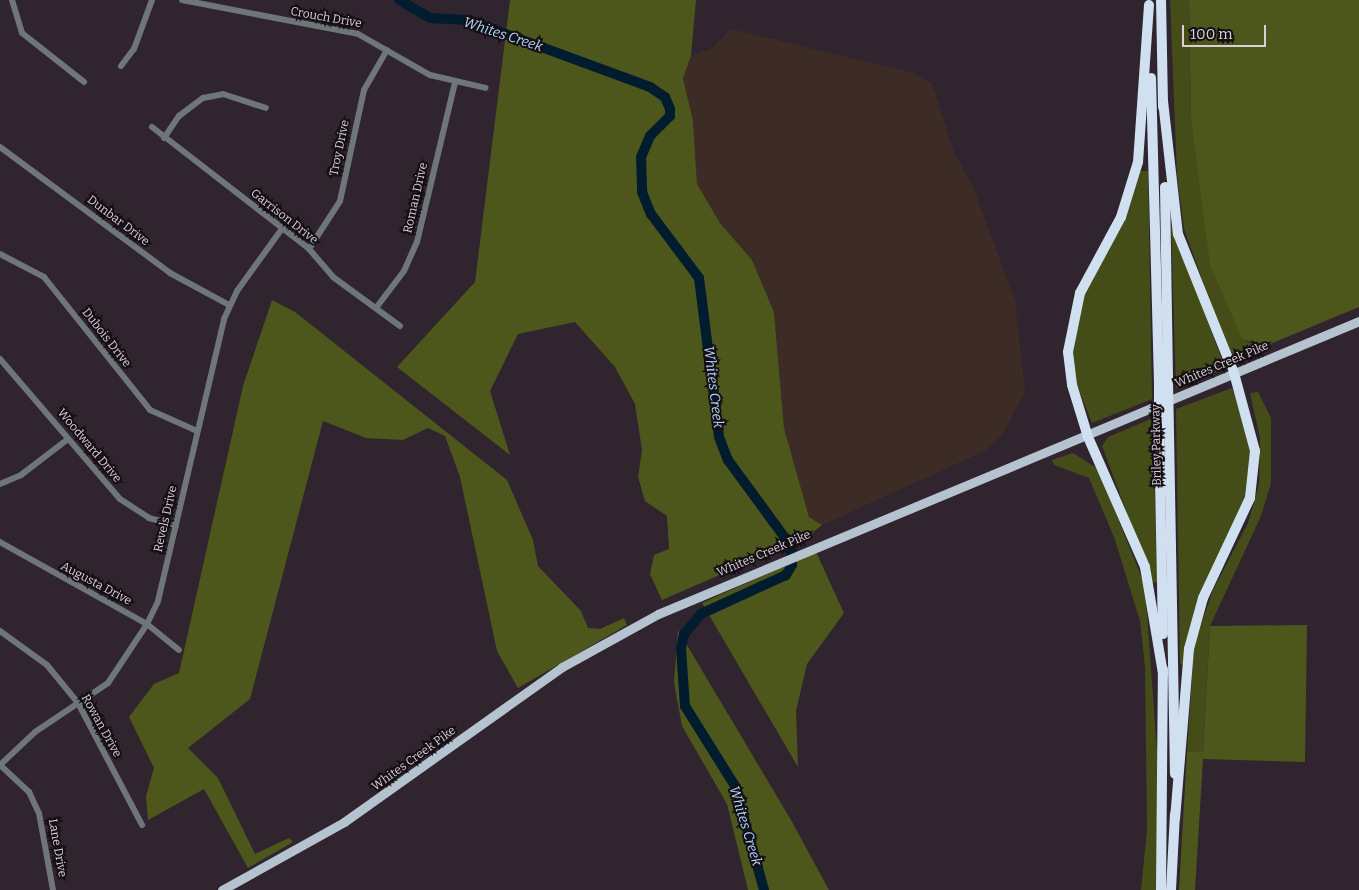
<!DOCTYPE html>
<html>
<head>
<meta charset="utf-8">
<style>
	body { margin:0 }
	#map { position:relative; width:1359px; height:890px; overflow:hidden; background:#30242f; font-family:Bitter,serif }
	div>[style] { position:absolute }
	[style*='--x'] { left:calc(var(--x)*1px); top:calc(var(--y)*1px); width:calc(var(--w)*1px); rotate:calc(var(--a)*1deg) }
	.commercial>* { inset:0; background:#3d2b25 }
	.green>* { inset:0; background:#444c18 }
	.forest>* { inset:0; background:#4d561b }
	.river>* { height:10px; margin:-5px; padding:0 5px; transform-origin:5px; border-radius:5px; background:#021c2f }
	.minor>* { height:6px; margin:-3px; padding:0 3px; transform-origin:3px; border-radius:3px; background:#6e757b }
	.major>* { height:9px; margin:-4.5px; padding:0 4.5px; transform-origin:4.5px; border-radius:4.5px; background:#b5c2cf }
	.highway>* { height:10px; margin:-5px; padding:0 5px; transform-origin:5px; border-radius:5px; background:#d0e0f0 }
	.highway-bridge>* { height:10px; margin:-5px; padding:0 5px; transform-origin:5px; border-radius:5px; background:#d0e0f0 }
	span { translate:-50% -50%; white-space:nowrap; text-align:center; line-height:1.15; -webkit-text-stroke:4px #150f14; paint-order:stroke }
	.street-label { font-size:12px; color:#d8cfd7 }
	.water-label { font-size:14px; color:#b0dbff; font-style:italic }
	.scale { position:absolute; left:1182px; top:25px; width:84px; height:22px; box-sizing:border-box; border:2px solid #d8cfd7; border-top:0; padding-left:6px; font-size:15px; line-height:18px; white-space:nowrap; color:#d8cfd7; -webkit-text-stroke:4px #150f14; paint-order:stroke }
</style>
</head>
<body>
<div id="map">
	<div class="commercial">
		<div style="clip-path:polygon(731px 29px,914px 73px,932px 84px,954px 152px,974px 189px,1015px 301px,1025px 391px,1003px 434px,987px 450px,822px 525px,809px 517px,784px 428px,774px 312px,752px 260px,720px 223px,697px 184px,693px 121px,683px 78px,691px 56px,711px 49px)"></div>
	</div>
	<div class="green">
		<div style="clip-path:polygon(1170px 0,1189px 0,1191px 118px,1242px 339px,1267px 350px,1244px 359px,1229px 354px,1184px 229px,1177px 176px)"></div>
		<div style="clip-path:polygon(1139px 171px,1148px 171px,1152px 399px,1092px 423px,1077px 385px,1072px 354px,1082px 297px,1127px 212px)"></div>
		<div style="clip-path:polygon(1171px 225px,1223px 362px,1220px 370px,1176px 388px)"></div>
		<div style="clip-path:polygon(1232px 388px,1252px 446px,1247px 497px,1211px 572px,1184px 665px,1180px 664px,1176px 409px)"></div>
		<div style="clip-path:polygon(1258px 392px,1271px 418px,1271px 483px,1261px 516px,1210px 626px,1203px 752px,1187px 752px,1194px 646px,1213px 590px,1248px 523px,1259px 485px,1260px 438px,1250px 393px)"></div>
		<div style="clip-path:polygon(1153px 418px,1157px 582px,1153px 583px,1102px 446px,1108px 437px)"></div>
		<div style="clip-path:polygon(1073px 453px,1098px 469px,1145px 586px,1159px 778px,1157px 890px,1141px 890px,1147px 830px,1145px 667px,1140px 621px,1114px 537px,1089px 478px,1054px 465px,1052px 460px)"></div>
	</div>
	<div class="forest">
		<div style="clip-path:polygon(510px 0,696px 0,691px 56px,683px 78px,693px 121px,697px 184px,720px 223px,752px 260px,774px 312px,784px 428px,809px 517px,822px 525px,807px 537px,662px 600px,650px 574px,654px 555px,669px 549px,667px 516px,645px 501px,638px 477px,642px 450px,635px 404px,615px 367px,575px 322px,518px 334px,490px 391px,510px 455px,397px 367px,475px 282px)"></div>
		<div style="clip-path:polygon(1189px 0,1359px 0,1359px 307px,1265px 346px,1242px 339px,1210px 265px,1191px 118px)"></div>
		<div style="clip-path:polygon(272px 300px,295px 312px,507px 480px,533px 540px,538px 566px,581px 611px,588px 628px,600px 629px,624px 618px,627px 625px,518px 688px,497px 651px,460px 477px,445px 436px,428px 428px,403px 440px,366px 438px,323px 421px,250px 699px,188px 748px,218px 778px,255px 854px,289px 838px,293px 842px,248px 868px,204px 789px,148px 820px,146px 796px,154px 768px,129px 717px,154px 684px,179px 673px,243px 386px)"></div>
		<div style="clip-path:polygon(816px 552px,844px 613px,807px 664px,796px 711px,798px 767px,702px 603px)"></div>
		<div style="clip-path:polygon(1307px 625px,1305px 762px,1203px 759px,1195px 890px,1179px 890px,1187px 752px,1203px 752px,1210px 626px)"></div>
		<div style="clip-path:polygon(678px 630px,791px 820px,829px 890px,748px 890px,727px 804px,682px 726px,674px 683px)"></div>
	</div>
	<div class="river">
		<div style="--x:399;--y:0;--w:36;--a:30"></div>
		<div style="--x:430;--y:18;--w:38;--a:3"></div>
		<div style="--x:468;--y:20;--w:194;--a:20.2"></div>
		<div style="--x:650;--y:87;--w:18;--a:34"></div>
		<div style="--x:665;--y:97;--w:13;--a:67"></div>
		<div style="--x:670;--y:109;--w:7;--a:90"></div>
		<div style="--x:670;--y:116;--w:28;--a:135"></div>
		<div style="--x:650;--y:136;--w:23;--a:113"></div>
		<div style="--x:641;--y:157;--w:35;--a:88"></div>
		<div style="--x:642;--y:192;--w:24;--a:68"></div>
		<div style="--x:651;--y:214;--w:80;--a:53.1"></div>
		<div style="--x:699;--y:278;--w:160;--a:82.8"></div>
		<div style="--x:719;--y:437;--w:25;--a:69"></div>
		<div style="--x:728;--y:460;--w:107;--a:53.8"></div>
		<div style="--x:791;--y:546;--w:19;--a:87"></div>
		<div style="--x:792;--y:565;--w:12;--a:121"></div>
		<div style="--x:786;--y:575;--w:94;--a:155.4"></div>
		<div style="--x:701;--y:614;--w:26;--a:130"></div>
		<div style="--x:684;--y:634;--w:14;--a:102"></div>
		<div style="--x:681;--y:648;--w:58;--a:86.1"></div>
		<div style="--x:685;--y:706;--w:94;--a:58"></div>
		<div style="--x:735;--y:786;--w:108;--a:74.4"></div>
	</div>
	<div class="minor">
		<div style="--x:12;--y:0;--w:34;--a:73"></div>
		<div style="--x:22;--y:33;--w:79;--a:38.3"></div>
		<div style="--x:182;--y:0;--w:179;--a:10.9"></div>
		<div style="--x:358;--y:34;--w:83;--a:29.7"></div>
		<div style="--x:430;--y:75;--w:57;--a:13.1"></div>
		<div style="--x:121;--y:66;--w:21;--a:-53"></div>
		<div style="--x:134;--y:49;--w:52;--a:-69.8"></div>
		<div style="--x:152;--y:127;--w:199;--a:37.8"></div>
		<div style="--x:309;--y:249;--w:37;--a:49"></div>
		<div style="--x:333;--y:277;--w:83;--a:36.2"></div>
		<div style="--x:164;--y:138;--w:27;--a:-56"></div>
		<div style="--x:179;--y:116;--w:30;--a:-37"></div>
		<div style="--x:203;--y:98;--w:20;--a:-11"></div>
		<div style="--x:223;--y:94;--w:45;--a:18"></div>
		<div style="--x:0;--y:147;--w:212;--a:36.5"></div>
		<div style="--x:170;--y:273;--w:67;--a:28.5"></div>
		<div style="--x:309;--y:249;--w:57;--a:-57.1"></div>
		<div style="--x:340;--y:201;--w:114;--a:-77.8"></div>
		<div style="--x:364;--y:90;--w:46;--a:-60.1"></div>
		<div style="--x:0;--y:254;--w:50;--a:27.6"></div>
		<div style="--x:44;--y:277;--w:170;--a:51.4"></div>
		<div style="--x:150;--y:410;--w:51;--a:24.1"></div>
		<div style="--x:376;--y:308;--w:46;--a:-52.9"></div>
		<div style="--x:404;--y:271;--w:32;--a:-66"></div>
		<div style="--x:417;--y:242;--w:164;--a:-76.6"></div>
		<div style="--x:0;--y:359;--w:184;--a:49.4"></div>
		<div style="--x:120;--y:499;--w:35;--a:33"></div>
		<div style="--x:149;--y:518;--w:28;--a:15"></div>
		<div style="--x:0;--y:484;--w:23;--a:-23"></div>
		<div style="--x:21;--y:475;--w:59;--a:-37.5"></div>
		<div style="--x:0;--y:542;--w:168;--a:29.2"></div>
		<div style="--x:147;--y:624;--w:41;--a:39.1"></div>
		<div style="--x:0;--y:631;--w:58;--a:35.9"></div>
		<div style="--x:47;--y:665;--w:49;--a:50.8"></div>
		<div style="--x:78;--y:703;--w:138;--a:62.3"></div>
		<div style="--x:0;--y:765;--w:48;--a:-43.3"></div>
		<div style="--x:35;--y:732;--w:88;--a:-33.9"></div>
		<div style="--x:108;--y:683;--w:71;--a:-56.5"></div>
		<div style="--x:147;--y:624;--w:25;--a:-64"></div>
		<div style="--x:158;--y:601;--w:290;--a:-76.8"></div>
		<div style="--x:224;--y:319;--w:31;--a:-65"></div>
		<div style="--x:237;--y:291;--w:75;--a:-54.2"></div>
		<div style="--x:0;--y:765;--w:40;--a:43"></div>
		<div style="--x:29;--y:792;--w:23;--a:65"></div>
		<div style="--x:39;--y:813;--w:78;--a:79.7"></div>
	</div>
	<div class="major">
		<div style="--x:222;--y:890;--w:140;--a:-29.1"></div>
		<div style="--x:344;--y:822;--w:267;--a:-35.4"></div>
		<div style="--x:562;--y:667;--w:110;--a:-28.9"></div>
		<div style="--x:658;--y:614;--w:760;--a:-22.68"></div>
	</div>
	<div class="highway">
		<div style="--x:1161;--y:0;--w:107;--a:88.9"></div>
		<div style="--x:1149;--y:5;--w:157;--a:94"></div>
		<div style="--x:1138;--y:162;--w:58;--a:107.2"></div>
		<div style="--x:1121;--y:217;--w:86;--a:118.3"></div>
		<div style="--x:1080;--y:293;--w:60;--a:101.5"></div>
		<div style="--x:1068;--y:352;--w:33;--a:83"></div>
		<div style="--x:1072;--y:385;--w:54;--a:72.9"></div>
		<div style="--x:1088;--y:437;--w:142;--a:66.3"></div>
		<div style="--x:1145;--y:567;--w:108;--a:80.4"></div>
		<div style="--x:1151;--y:78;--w:306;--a:88.5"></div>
		<div style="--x:1163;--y:101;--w:134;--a:83.6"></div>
		<div style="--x:1178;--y:234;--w:150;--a:68.1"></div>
		<div style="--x:1234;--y:373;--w:81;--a:74.9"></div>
		<div style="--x:1255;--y:451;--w:47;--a:96.1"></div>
		<div style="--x:1250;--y:498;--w:110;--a:115.2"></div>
		<div style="--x:1203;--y:598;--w:53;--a:105.4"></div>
		<div style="--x:1189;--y:649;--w:170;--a:94.7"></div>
		<div style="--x:1165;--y:187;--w:194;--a:89.1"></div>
		<div style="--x:1159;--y:428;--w:206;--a:88.9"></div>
		<div style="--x:1169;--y:433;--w:341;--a:89"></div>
		<div style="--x:1161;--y:890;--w:221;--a:-89.5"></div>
		<div style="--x:1171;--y:890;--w:76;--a:-87"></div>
	</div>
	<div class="highway-bridge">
		<div style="--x:1168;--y:381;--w:52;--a:88.9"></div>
		<div style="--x:1159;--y:384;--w:44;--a:90"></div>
	</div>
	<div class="street-label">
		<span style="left:326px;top:18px;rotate:10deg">Crouch Drive</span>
		<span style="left:340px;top:148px;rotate:-78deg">Troy Drive</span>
		<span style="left:416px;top:198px;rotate:-77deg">Roman Drive</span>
		<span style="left:284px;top:217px;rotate:38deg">Garrison Drive</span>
		<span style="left:118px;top:221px;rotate:37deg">Dunbar Drive</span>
		<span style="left:106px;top:338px;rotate:52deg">Dubois Drive</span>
		<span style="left:1222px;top:365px;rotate:-23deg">Whites Creek Pike</span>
		<span style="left:1157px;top:445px;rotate:-91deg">Briley Parkway</span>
		<span style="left:89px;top:446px;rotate:50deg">Woodward Drive</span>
		<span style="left:166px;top:519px;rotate:-77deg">Revels Drive</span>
		<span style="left:764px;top:554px;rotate:-23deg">Whites Creek Pike</span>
		<span style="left:96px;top:584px;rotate:28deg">Augusta Drive</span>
		<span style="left:101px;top:726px;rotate:61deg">Rowan Drive</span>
		<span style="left:414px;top:759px;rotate:-36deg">Whites Creek Pike</span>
		<span style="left:57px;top:848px;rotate:80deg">Lane Drive</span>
	</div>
	<div class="water-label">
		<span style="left:503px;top:35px;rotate:18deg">Whites Creek</span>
		<span style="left:713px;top:387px;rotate:83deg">Whites Creek</span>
		<span style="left:745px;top:826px;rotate:73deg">Whites Creek</span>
	</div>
	<div class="scale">100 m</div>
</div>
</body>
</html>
